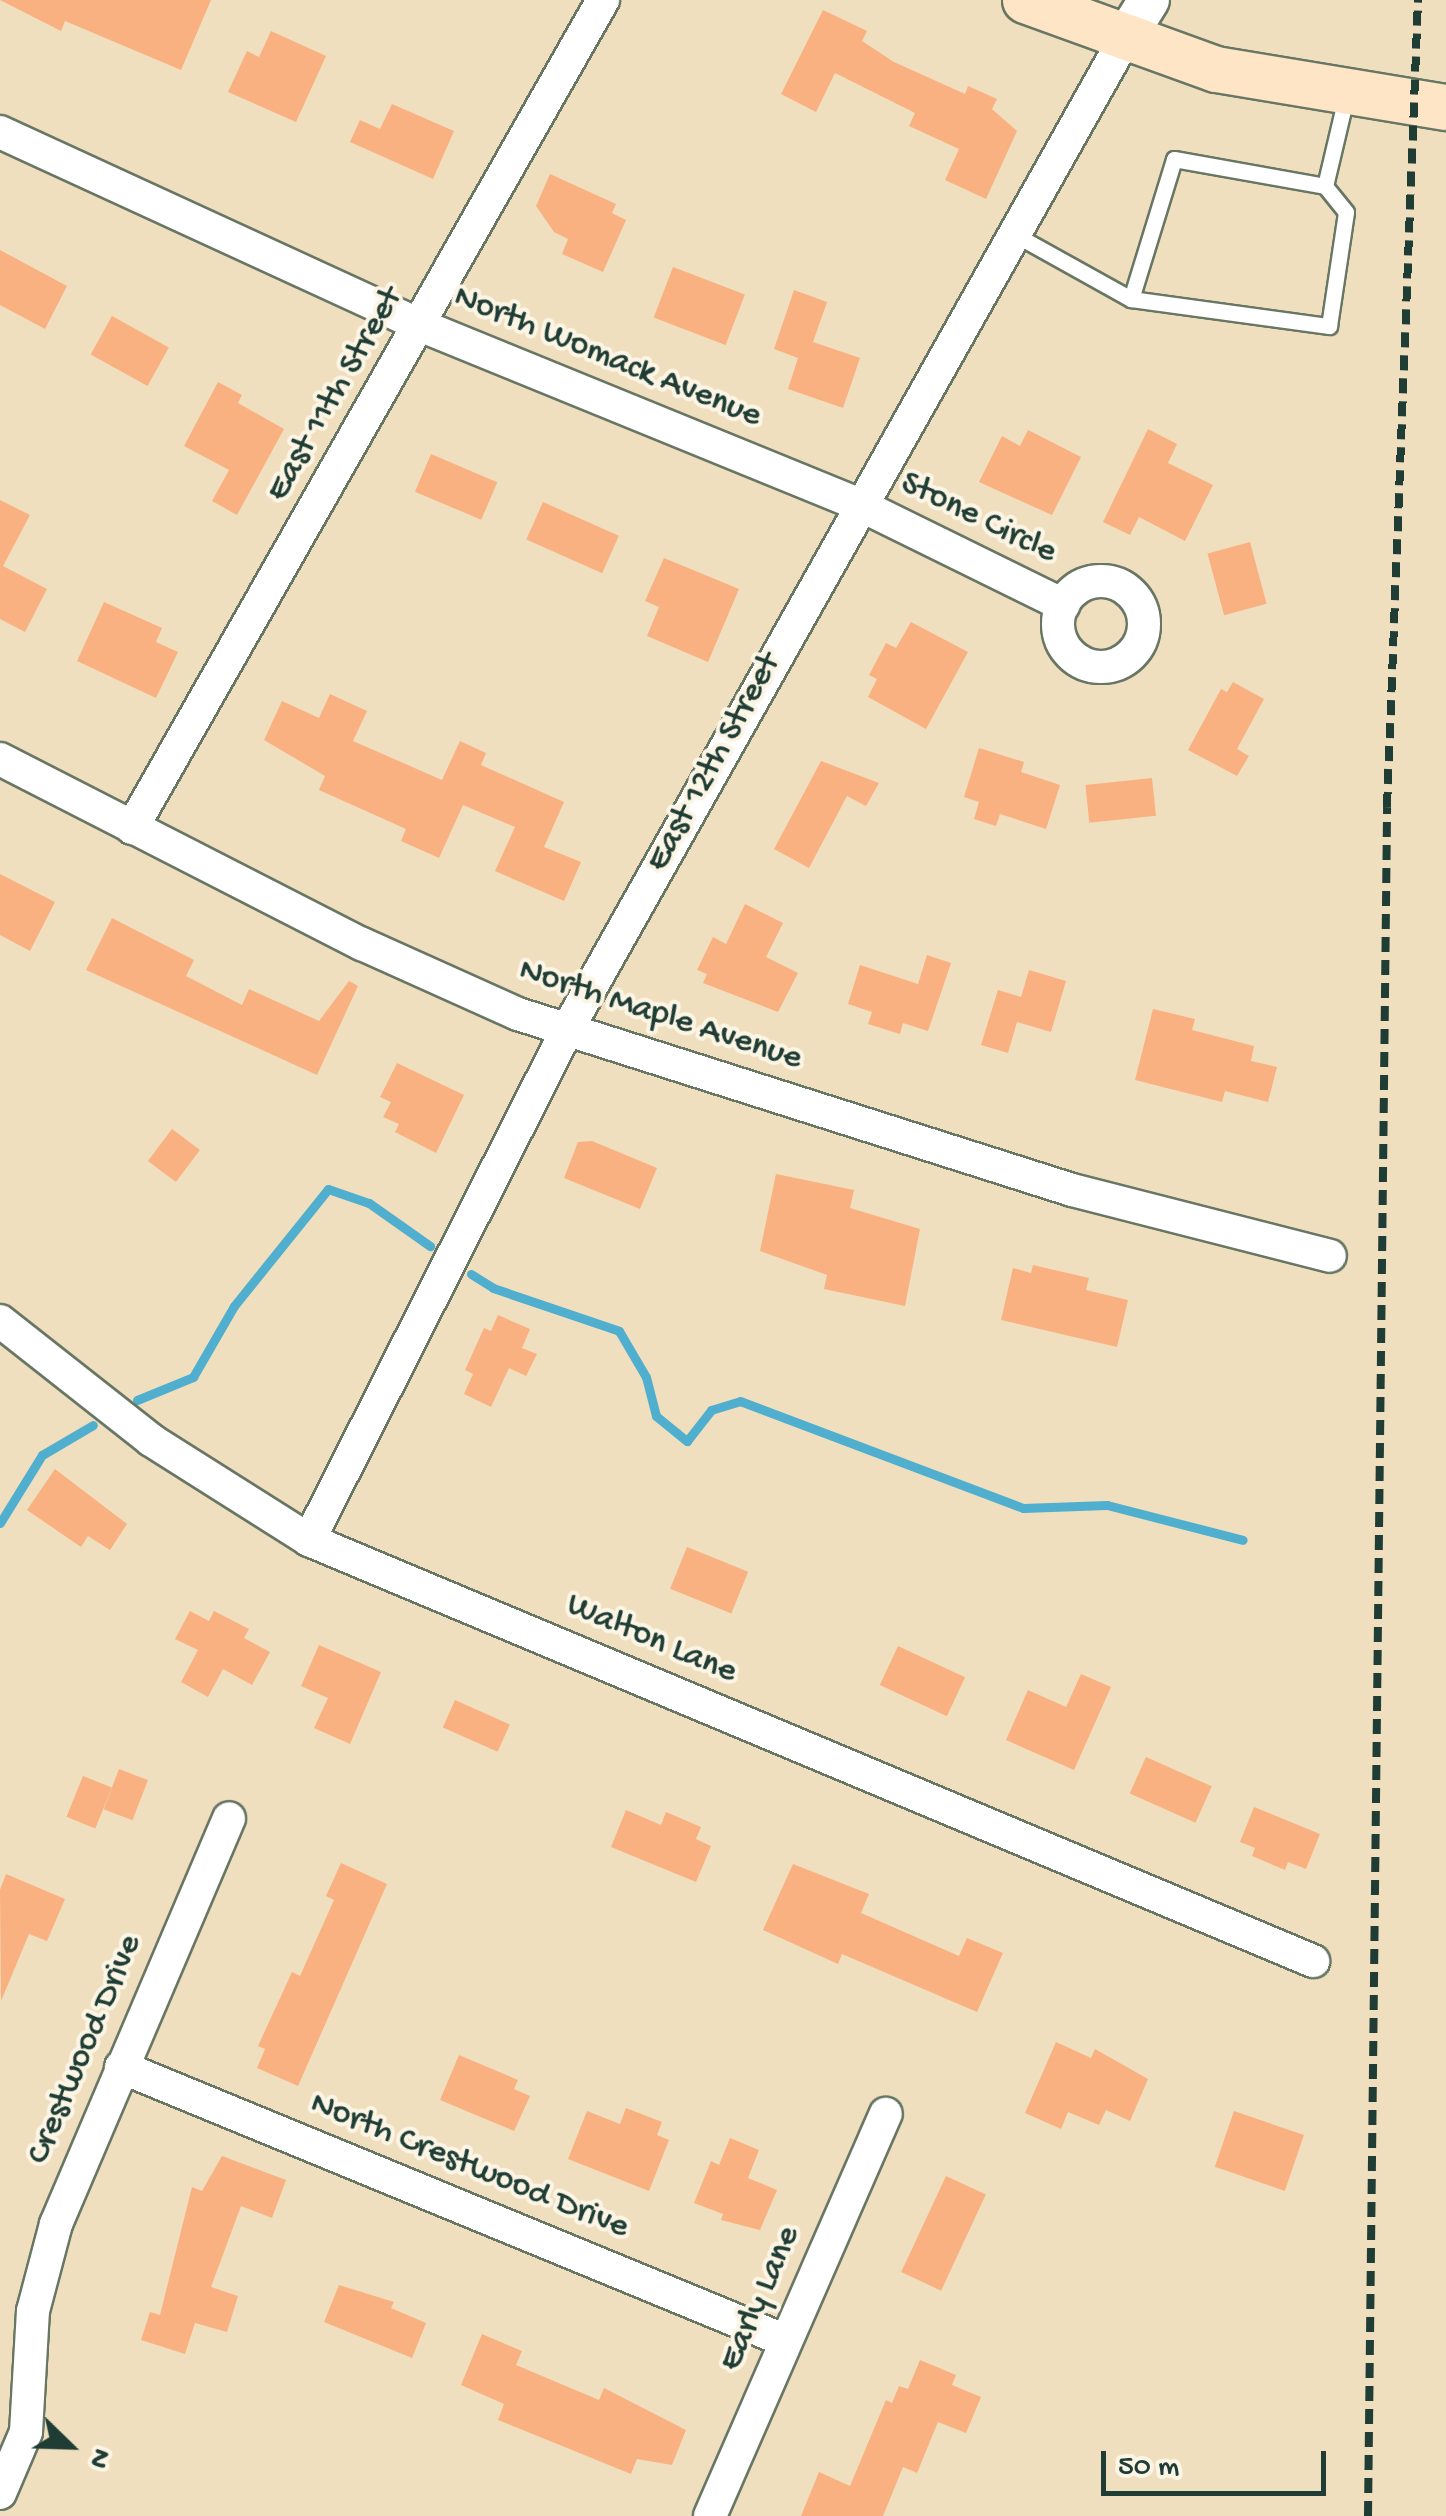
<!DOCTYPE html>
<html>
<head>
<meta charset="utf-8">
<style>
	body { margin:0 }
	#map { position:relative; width:1446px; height:2516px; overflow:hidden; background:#efdfbe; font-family:"Gochi Hand",sans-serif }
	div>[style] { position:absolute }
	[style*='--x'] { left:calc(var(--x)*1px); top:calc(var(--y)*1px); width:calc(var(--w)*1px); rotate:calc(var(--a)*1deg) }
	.stream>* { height:9px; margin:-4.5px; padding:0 4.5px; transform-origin:4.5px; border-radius:4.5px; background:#50afce }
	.building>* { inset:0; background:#fab181; transform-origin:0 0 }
	.roads { filter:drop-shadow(2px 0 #687664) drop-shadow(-2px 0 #687664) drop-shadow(0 2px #687664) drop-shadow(0 -2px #687664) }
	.service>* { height:15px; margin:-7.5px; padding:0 7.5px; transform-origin:7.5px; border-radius:7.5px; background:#fff }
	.minor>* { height:32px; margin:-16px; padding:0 16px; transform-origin:16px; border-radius:16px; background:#fff }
	.minor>.ring { margin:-16px; padding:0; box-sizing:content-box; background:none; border:32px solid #fff; border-radius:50% }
	.tertiary>* { height:40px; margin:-20px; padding:0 20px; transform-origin:20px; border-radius:20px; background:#fff }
	.secondary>* { height:45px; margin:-22.5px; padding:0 22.5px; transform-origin:22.5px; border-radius:22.5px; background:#fde5c5 }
	.rail>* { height:8px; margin-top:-4px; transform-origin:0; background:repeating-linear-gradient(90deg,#1f3d34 0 15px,transparent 0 23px) }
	span { translate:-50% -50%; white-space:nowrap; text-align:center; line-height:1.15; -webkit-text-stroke:8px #fcf5e5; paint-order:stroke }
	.street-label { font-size:35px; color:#1f3d34 }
	.north { position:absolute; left:20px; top:2396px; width:100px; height:100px; -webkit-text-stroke:8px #fcf5e5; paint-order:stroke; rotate:113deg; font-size:28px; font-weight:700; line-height:40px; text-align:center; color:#1f3d34 }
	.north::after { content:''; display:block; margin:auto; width:35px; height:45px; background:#1f3d34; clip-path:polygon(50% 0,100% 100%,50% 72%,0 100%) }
	.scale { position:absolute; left:1101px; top:2451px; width:225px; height:45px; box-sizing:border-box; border:5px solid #1f3d34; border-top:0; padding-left:12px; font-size:30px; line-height:35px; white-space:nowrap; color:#1f3d34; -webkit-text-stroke:8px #fcf5e5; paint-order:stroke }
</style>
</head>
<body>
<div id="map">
	<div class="stream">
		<div style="--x:471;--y:1274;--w:26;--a:32"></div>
		<div style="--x:493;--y:1288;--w:133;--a:18.8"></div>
		<div style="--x:619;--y:1331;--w:53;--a:59.6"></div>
		<div style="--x:646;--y:1377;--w:40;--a:75.6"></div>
		<div style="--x:656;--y:1416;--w:40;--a:39"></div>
		<div style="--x:687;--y:1441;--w:39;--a:-52"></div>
		<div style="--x:711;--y:1410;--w:30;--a:-17"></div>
		<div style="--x:740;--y:1401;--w:303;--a:20.7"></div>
		<div style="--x:1023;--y:1508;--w:84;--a:-2"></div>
		<div style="--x:1107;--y:1505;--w:140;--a:14.4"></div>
		<div style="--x:137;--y:1400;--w:61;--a:-22.3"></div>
		<div style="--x:193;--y:1377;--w:82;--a:-60"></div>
		<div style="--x:234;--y:1306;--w:150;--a:-51.2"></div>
		<div style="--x:328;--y:1189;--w:43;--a:18.9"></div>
		<div style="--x:369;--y:1203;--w:75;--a:35.2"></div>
		<div style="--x:0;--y:1523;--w:80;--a:-58.3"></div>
		<div style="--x:42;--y:1455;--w:59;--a:-30.5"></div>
	</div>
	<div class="building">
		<div style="clip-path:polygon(0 0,211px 0,181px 70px,65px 21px,61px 31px)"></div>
		<div style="clip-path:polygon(823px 10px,867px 31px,862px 41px,894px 62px,965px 94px,968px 86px,997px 99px,992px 109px,1017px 131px,986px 199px,945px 180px,959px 149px,909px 126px,915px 113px,835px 73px,816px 112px,781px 94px)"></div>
		<div style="clip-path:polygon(271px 31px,326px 56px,296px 122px,228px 92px,247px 51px,259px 57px)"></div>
		<div style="clip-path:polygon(392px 104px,454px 131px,433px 179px,350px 142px,360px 120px,380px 129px)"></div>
		<div style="clip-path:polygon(550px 174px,616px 204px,612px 213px,626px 220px,603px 272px,562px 254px,568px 239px,554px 232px,536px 206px)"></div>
		<div style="clip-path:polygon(0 250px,67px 286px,45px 329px,0 305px)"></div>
		<div style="left:673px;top:267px;width:77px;height:54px;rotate:21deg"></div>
		<div style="clip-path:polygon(794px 290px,827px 302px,813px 342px,860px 358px,843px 408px,788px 389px,798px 358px,774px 349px)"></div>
		<div style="left:112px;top:316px;width:65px;height:44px;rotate:29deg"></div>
		<div style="clip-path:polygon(218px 382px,242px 395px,238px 403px,284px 429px,237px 515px,212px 501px,229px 470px,184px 446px)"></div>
		<div style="clip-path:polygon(1148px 429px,1177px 444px,1168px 463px,1213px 485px,1185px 541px,1139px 517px,1130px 535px,1103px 522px)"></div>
		<div style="clip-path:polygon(1028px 430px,1081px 457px,1052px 515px,979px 482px,1002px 436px,1020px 446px)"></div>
		<div style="left:431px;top:454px;width:72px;height:41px;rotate:23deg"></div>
		<div style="clip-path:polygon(0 500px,30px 515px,3px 566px,47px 589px,25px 632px,0 619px)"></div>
		<div style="left:543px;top:502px;width:83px;height:41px;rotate:24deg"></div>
		<div style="left:1250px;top:542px;width:64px;height:44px;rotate:75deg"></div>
		<div style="clip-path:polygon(664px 558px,739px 589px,708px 662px,647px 636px,659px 607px,645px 601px)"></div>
		<div style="clip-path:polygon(104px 602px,162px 628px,156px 642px,178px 652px,156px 698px,77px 661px)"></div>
		<div style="clip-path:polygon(911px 622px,968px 652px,926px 729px,868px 697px,877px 679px,869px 675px,886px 643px,896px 648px)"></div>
		<div style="clip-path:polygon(1233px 682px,1264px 699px,1237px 749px,1249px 756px,1237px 776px,1188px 750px,1221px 689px,1227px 692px)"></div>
		<div style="clip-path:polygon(330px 694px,367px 711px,353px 741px,442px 780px,460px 741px,486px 753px,481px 765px,564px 802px,544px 847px,581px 862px,564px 901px,495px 871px,515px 827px,463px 805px,439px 858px,401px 841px,406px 829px,319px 790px,325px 776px,264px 740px,282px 701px,319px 718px)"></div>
		<div style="clip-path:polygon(979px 748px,1024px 762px,1021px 772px,1060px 785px,1046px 829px,1000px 814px,996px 826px,974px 819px,979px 802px,964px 797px)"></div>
		<div style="clip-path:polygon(821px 761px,879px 783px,866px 806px,847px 796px,809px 868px,774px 849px)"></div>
		<div style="left:1152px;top:778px;width:38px;height:67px;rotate:84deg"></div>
		<div style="clip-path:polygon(0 874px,55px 902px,30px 951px,0 935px)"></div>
		<div style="clip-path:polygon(745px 904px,783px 923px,766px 957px,798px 973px,778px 1012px,703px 983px,707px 974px,697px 970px,713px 937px,726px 944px)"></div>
		<div style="clip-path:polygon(112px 918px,194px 960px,186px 976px,242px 1005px,249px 989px,319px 1021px,349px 981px,358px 986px,317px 1075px,86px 970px)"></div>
		<div style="clip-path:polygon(927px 955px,951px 963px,928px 1031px,903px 1023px,900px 1034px,868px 1024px,872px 1012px,848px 1004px,860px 965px,918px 984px)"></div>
		<div style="clip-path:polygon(1029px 970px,1066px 981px,1051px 1032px,1017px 1022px,1008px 1053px,981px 1045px,998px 990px,1021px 997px)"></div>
		<div style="clip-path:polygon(1153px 1009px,1195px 1019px,1192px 1030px,1254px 1046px,1251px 1061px,1277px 1067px,1268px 1102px,1225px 1091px,1222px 1102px,1135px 1080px)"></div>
		<div style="clip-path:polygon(397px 1063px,464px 1095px,436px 1153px,395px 1132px,399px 1124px,383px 1117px,391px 1102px,380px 1097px)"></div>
		<div style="left:172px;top:1129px;width:35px;height:40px;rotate:37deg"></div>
		<div style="clip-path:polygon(592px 1141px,657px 1168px,640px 1209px,564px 1178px,578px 1142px)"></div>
		<div style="clip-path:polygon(776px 1174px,854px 1190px,850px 1208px,920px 1229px,905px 1306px,824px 1289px,827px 1275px,760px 1251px)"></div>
		<div style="clip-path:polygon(1033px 1265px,1089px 1278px,1086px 1290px,1128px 1300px,1117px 1347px,1001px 1320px,1013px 1268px,1031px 1273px)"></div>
		<div style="clip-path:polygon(498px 1315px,530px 1329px,522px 1348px,537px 1354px,526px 1376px,509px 1368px,491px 1407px,464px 1394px,473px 1374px,465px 1370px,484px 1328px,491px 1331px)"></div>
		<div style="clip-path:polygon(55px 1469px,127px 1524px,110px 1550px,88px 1536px,81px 1547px,27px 1510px)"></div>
		<div style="left:687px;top:1547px;width:66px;height:45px;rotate:22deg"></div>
		<div style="clip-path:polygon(190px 1611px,209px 1621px,214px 1611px,249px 1629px,244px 1638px,270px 1652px,252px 1685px,223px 1669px,208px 1697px,181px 1682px,198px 1650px,175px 1639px)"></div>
		<div style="clip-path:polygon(319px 1645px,381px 1672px,350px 1744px,314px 1728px,328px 1698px,301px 1686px)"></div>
		<div style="left:898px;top:1646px;width:74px;height:43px;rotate:25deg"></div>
		<div style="clip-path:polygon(1081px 1674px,1111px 1687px,1074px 1770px,1006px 1740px,1028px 1690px,1066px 1707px)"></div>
		<div style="left:455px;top:1700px;width:60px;height:30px;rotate:24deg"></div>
		<div style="left:1146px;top:1757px;width:72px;height:40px;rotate:24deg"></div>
		<div style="left:119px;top:1769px;width:31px;height:43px;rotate:21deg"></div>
		<div style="left:83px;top:1776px;width:31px;height:44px;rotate:22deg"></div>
		<div style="clip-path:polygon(1254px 1807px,1320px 1834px,1306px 1869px,1288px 1862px,1285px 1870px,1252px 1856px,1255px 1848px,1240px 1842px)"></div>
		<div style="clip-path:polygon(626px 1810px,661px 1825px,666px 1812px,701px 1827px,696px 1839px,711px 1846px,696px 1882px,611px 1847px)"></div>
		<div style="clip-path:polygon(341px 1863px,387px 1884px,298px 2086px,257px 2068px,265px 2049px,258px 2046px,292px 1972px,300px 1976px,334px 1900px,326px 1896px)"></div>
		<div style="clip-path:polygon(793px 1864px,869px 1894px,861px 1913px,959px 1956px,967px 1938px,1003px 1953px,977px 2012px,842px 1954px,838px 1964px,763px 1930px)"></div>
		<div style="clip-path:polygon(6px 1874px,65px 1899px,47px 1941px,29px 1934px,1px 2001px,0 1890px)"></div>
		<div style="clip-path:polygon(1056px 2042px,1091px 2058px,1095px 2049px,1148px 2079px,1130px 2121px,1106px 2110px,1099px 2125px,1068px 2112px,1061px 2129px,1025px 2113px)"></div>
		<div style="clip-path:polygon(459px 2055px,518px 2080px,514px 2089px,530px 2096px,514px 2131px,440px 2100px)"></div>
		<div style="clip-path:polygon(626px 2108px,662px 2122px,657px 2135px,669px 2140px,649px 2191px,568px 2159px,587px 2111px,620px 2124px)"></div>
		<div style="left:1234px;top:2111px;width:74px;height:59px;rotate:19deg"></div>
		<div style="clip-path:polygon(730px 2138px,759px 2150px,748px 2178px,777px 2190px,760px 2230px,721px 2220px,723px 2214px,694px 2203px,711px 2161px,719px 2165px)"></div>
		<div style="clip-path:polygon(222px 2156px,286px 2180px,272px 2218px,241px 2206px,211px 2287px,238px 2296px,227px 2332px,195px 2323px,185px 2354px,141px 2340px,150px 2312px,160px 2315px,192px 2187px,202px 2191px)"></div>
		<div style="left:946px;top:2176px;width:44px;height:106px;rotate:25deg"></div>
		<div style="clip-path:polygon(339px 2285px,394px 2302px,391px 2308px,426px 2323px,412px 2358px,324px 2322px)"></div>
		<div style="clip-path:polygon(482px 2334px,522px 2351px,516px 2365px,599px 2400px,604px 2388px,686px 2430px,672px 2465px,637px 2459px,631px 2474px,498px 2420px,504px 2404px,461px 2385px)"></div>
		<div style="clip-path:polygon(920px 2360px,956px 2375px,952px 2385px,981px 2397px,966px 2433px,938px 2422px,917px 2473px,903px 2467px,883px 2516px,801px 2516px,819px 2472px,850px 2486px,886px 2400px,892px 2403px,899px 2386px,908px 2389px)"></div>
	</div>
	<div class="roads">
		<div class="service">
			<div style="--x:1014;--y:234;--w:134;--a:29.1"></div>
			<div style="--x:1131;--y:299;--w:146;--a:-72.9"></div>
			<div style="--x:1174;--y:159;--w:153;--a:10.1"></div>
			<div style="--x:1325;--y:186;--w:91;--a:-76.7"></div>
			<div style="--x:1131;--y:299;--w:200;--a:7.8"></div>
			<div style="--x:1329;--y:326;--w:115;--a:-81.5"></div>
			<div style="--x:1346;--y:212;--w:33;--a:-129"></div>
		</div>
		<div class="minor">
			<div style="--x:0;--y:132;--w:464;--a:24.7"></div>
			<div style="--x:422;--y:326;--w:471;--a:22.2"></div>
			<div style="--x:858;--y:504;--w:229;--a:26.2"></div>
			<div class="ring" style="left:1058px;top:581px;width:54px;height:54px"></div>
			<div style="--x:0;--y:759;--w:407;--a:27.1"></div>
			<div style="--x:362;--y:944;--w:171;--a:24.2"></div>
			<div style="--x:518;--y:1014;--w:581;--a:17.62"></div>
			<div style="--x:1072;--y:1190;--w:266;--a:14.3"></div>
			<div style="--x:132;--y:828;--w:953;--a:-60.37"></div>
			<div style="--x:0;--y:1321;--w:192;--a:38.2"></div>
			<div style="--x:151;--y:1440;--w:187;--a:32.3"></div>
			<div style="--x:309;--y:1540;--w:1089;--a:22.75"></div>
			<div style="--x:309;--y:1540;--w:572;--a:-63.17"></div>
			<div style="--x:567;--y:1030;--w:1136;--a:-60.64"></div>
			<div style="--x:121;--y:2067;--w:719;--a:22.39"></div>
			<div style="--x:0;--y:2493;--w:66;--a:-66.9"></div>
			<div style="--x:26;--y:2432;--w:121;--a:-86.7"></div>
			<div style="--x:33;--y:2311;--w:90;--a:-75.2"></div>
			<div style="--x:56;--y:2224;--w:441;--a:-66.9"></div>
			<div style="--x:710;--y:2516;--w:439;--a:-66.4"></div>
		</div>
		<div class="tertiary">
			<div style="--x:1124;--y:40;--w:47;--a:-58"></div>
		</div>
		<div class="secondary">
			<div style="--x:1025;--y:0;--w:203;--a:19.9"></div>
			<div style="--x:1216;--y:69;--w:233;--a:9.4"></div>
		</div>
	</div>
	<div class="rail">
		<div style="--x:1368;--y:2516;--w:1709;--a:-89.36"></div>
		<div style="--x:1387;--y:807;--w:808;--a:-87.8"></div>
	</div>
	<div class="street-label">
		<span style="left:607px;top:358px;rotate:22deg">North Womack Avenue</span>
		<span style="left:336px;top:395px;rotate:-60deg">East 11th Street</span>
		<span style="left:978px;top:519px;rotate:26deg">Stone Circle</span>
		<span style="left:715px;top:763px;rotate:-61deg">East 12th Street</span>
		<span style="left:660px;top:1016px;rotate:18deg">North Maple Avenue</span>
		<span style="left:651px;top:1640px;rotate:23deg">Walton Lane</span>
		<span style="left:86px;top:2050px;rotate:-67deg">Crestwood Drive</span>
		<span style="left:469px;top:2167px;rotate:22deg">North Crestwood Drive</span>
		<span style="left:761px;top:2299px;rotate:-66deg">Early Lane</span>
	</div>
	<div class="north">N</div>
	<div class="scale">50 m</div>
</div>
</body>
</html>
